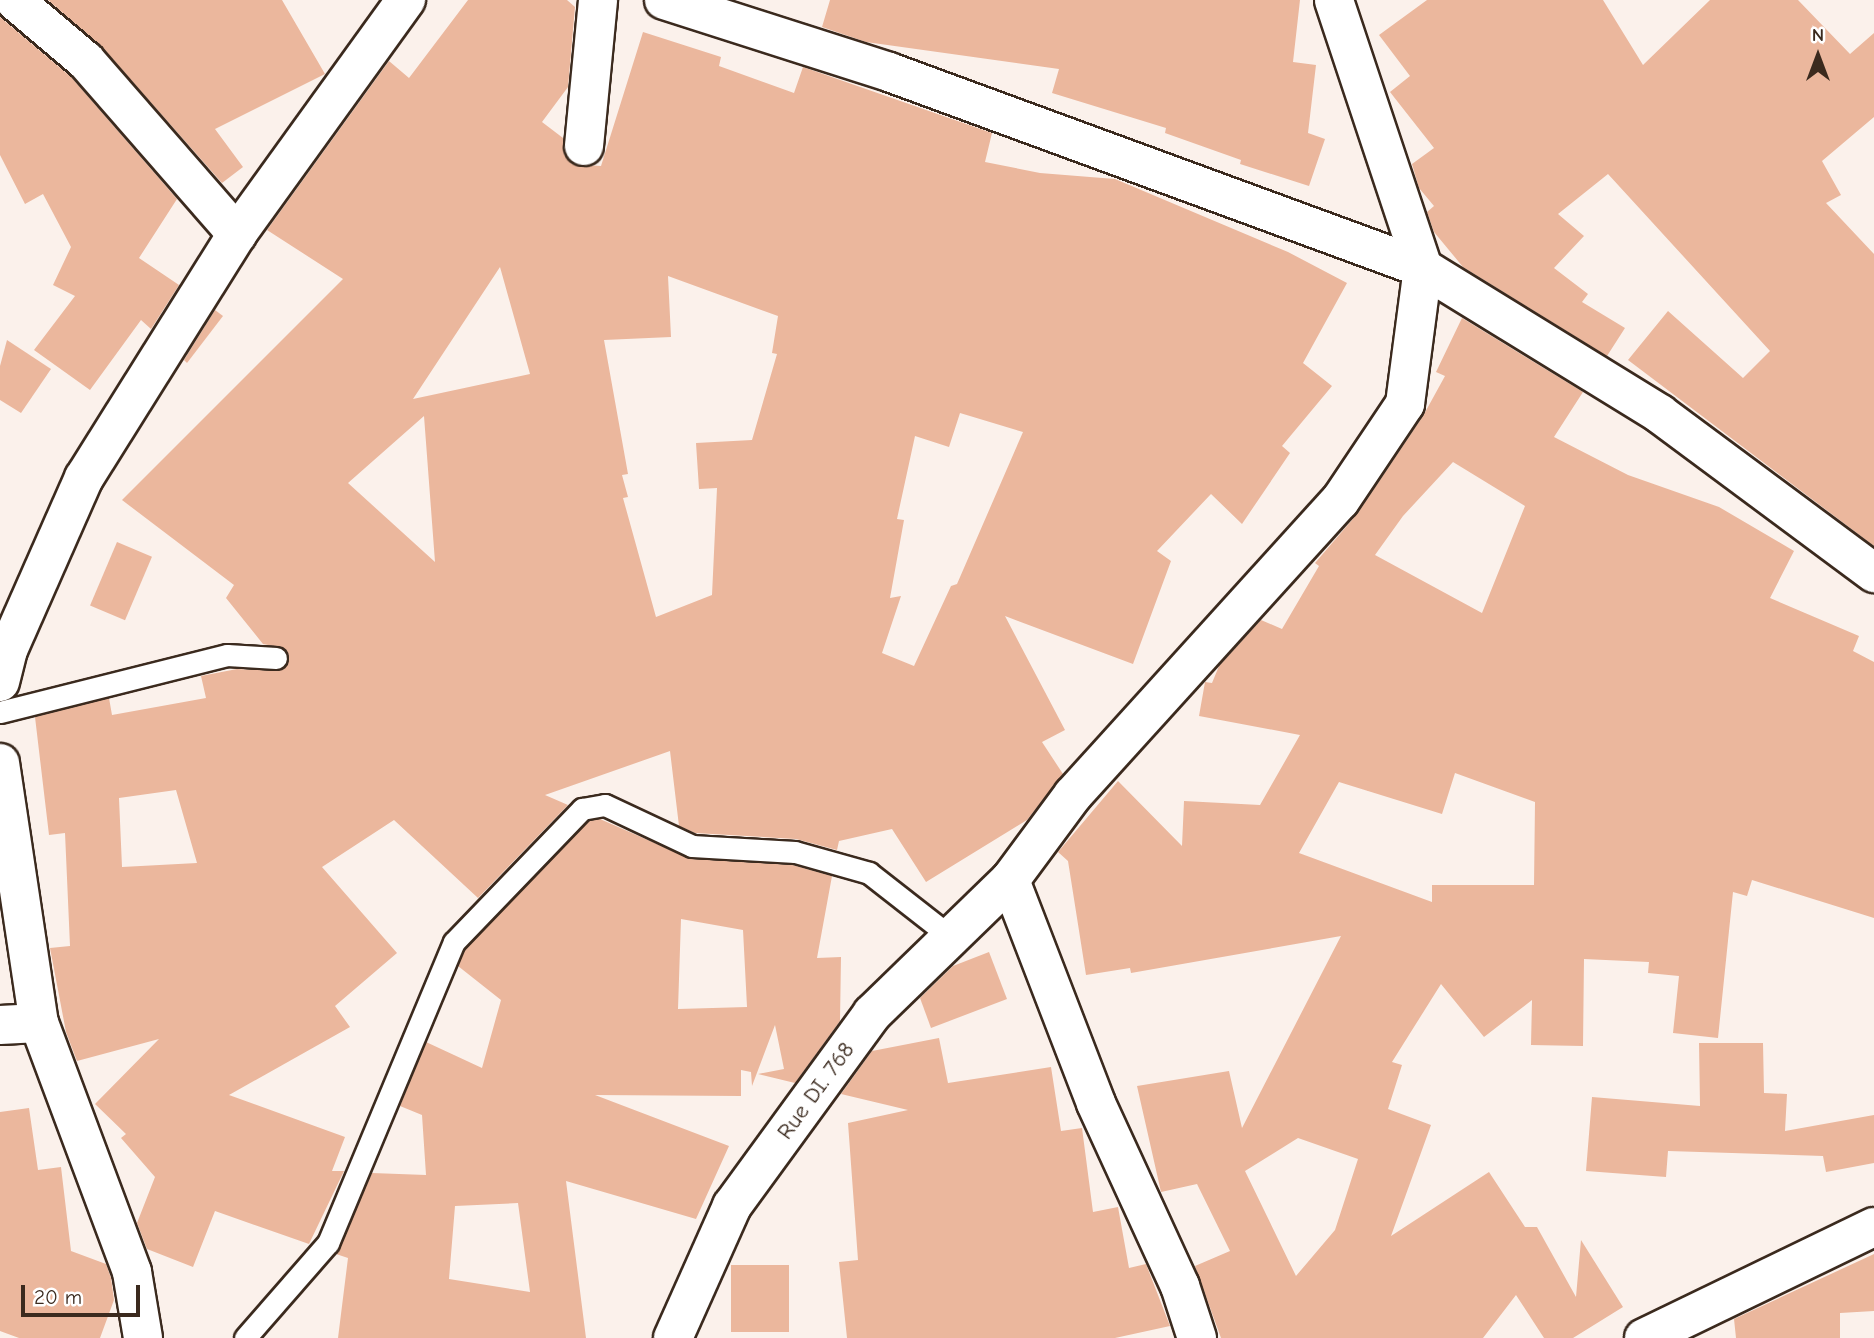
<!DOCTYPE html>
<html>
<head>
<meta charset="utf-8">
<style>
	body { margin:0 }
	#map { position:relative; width:1874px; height:1338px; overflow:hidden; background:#fbf1eb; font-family:"Comic Neue",sans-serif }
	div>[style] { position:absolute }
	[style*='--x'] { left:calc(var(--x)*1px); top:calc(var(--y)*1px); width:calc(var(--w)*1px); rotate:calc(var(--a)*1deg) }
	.building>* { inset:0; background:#ebb79d; transform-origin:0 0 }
	.roads { filter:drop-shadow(2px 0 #3b2a1e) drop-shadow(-2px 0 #3b2a1e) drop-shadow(0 2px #3b2a1e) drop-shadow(0 -2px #3b2a1e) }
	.lane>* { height:21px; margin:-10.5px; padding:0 10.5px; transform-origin:10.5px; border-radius:10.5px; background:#fff }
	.street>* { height:38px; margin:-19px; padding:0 19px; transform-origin:19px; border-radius:19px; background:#fff }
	span { translate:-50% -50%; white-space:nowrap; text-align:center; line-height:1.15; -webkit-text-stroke:6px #fff; paint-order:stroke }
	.street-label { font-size:23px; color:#3b2a1e }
	.north { position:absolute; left:1783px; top:21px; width:70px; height:70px; -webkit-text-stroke:5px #fff; paint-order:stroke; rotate:0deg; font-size:19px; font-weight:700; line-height:28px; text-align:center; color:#3b2a1e }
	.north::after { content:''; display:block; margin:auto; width:24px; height:32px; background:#3b2a1e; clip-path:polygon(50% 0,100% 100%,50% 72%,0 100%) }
	.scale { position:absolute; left:21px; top:1285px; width:119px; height:32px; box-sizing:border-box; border:4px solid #3b2a1e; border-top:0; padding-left:9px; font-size:21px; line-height:24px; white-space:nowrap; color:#3b2a1e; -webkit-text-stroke:5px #fff; paint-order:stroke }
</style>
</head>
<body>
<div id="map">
	<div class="building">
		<div style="clip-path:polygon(48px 0,282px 0,325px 74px,215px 129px,243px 167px,222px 183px,102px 47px)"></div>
		<div style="clip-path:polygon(evenodd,468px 0,567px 0,575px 7px,568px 87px,542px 122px,563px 138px,564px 154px,572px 164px,601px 166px,643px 32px,721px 57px,719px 66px,794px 93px,803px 67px,992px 133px,985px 162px,1040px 173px,1115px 179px,1288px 252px,1347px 283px,1303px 363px,1332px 386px,1282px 446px,1290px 453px,1242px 524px,1211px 494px,1157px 551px,1171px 561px,1133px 664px,1005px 616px,1065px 730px,1042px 742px,1063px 774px,1027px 820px,926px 882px,892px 829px,839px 841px,837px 850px,796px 839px,695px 833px,679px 826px,670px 751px,545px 795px,568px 805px,478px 898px,394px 820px,322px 867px,397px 953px,335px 1006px,350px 1027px,229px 1095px,345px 1137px,332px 1171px,344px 1171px,309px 1244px,215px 1211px,193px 1267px,147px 1249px,137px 1223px,155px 1177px,121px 1138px,126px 1134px,95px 1104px,159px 1039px,77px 1061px,66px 1032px,50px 948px,70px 946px,65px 833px,49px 835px,35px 717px,109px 698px,112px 715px,206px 698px,201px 676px,237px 669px,276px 671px,287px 665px,284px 648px,263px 644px,226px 598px,234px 585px,122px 500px,343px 279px,267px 230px,389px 61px,409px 78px,468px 0,500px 267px,530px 374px,413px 399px,500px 267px,468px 0,668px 276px,778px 316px,772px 353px,777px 354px,752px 440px,696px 443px,699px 489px,717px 488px,712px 595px,656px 617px,623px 498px,628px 497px,622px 475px,628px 474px,604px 340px,671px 337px,668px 276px,468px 0,960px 413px,1023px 432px,957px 584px,951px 586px,914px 666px,882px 653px,901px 596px,890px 598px,904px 520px,897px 519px,915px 436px,949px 447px,960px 413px,468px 0,424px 416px,435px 562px,348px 483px,424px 416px,468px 0,176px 790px,197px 863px,122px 867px,119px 798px,176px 790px)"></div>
		<div style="clip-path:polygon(830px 0,1300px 0,1293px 62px,1316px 65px,1308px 133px,1325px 139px,1309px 186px,1240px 164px,1241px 160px,1165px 133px,1166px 128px,1052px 93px,1059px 69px,866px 42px,822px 27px)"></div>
		<div style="clip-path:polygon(1427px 0,1603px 0,1643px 65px,1710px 0,1798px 0,1850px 54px,1874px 33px,1874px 117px,1822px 161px,1841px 195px,1826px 203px,1874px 254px,1874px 546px,1628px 360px,1668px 311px,1743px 378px,1770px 351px,1608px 174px,1558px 214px,1584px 236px,1554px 268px,1588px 294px,1582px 302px,1625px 328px,1607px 356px,1463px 267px,1434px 232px,1427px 212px,1434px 206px,1419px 188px,1412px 164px,1434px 148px,1390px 92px,1410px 76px,1379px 35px)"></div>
		<div style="clip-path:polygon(0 17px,71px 77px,177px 199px,139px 258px,179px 285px,151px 329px,141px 320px,90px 390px,34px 350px,75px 296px,53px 285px,71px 247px,43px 194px,25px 204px,0 155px)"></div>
		<div style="clip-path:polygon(215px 310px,223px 316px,187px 363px,184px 360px)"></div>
		<div style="clip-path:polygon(evenodd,1462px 318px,1583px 392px,1554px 437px,1628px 475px,1719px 507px,1794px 551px,1770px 598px,1859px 636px,1853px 651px,1874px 662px,1874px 918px,1752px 880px,1747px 896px,1733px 892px,1718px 1038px,1673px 1033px,1679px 976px,1648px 973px,1649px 962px,1584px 959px,1583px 1046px,1531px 1045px,1532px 1000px,1484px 1037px,1441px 984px,1392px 1062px,1402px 1065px,1388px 1109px,1431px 1125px,1391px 1236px,1489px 1172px,1525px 1227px,1537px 1227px,1576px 1297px,1581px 1240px,1623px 1307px,1573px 1338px,1544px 1338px,1516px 1295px,1483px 1338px,1221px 1338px,1195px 1266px,1230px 1251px,1197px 1184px,1161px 1192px,1137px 1086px,1229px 1071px,1242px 1128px,1341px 936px,1131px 973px,1130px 968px,1086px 975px,1068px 861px,1058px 852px,1118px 781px,1182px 846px,1184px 801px,1260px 805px,1300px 735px,1199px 716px,1205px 682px,1212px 683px,1219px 666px,1261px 620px,1282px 629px,1319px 566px,1315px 563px,1358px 513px,1423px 416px,1445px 376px,1436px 372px,1462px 318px,1453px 462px,1525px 506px,1482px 613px,1375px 555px,1403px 516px,1453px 462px,1462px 318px,1455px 773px,1535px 802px,1534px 885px,1432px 885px,1432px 902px,1299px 853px,1339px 782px,1442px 814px,1455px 773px,1462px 318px,1298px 1138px,1358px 1159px,1335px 1230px,1296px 1276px,1245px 1171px,1298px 1138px)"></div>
		<div style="clip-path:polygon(7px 340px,51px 369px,21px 413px,0 400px,0 366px)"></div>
		<div style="left:117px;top:542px;width:38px;height:69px;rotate:23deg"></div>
		<div style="clip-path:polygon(evenodd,600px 819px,691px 859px,793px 865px,832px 876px,817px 958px,841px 957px,840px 1021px,795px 1083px,758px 1074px,784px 1069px,775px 1025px,752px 1086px,751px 1072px,741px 1070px,741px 1096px,595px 1095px,729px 1146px,696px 1219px,566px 1181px,586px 1338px,338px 1338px,348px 1258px,336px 1254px,372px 1173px,426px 1175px,422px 1115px,400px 1106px,426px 1042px,482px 1068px,501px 1000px,458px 966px,465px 949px,588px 821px,600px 819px,681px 919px,743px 930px,747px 1007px,678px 1009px,681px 919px,600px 819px,518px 1203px,530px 1292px,449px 1279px,455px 1206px,518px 1203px)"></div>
		<div style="clip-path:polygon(989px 952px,1007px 999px,931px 1028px,920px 998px,953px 966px)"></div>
		<div style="clip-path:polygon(939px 1038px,948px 1083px,1051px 1067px,1061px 1131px,1082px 1128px,1093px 1212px,1118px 1207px,1129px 1268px,1146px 1264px,1170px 1326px,1115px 1338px,847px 1338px,839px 1262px,858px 1260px,848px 1123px,908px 1110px,841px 1094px,872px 1051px)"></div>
		<div style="clip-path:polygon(1699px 1043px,1763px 1043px,1764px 1093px,1787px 1094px,1785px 1131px,1874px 1115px,1874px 1163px,1826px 1172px,1823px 1156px,1668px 1151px,1666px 1177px,1586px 1171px,1592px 1097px,1700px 1106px)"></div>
		<div style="clip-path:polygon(29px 1108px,38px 1170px,61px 1167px,71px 1251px,106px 1264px,111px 1278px,114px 1300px,100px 1338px,19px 1338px,0 1331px,0 1112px)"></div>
		<div style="clip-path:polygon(1874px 1254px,1874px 1311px,1840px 1313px,1840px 1338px,1736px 1338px,1734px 1319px)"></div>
		<div style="left:731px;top:1265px;width:58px;height:67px"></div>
	</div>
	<div class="roads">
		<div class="lane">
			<div style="--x:0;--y:712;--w:234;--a:-14.1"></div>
			<div style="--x:227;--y:655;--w:49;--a:3.5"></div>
			<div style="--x:245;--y:1338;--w:126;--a:-48.9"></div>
			<div style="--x:328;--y:1243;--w:326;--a:-67.3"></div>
			<div style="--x:454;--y:942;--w:185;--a:-46.1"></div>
			<div style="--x:582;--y:809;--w:23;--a:-10"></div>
			<div style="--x:605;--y:805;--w:96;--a:25.2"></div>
			<div style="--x:692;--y:846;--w:103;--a:3.3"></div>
			<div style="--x:795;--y:852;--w:77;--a:15.8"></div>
			<div style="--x:869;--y:873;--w:104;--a:38"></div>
		</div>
		<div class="street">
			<div style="--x:14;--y:0;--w:94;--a:40.3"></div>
			<div style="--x:86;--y:61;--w:230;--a:48.9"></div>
			<div style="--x:664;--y:0;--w:236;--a:17.7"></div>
			<div style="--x:889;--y:72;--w:569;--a:20.16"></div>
			<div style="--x:1423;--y:268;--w:278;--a:31.6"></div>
			<div style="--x:1660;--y:414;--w:267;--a:36.6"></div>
			<div style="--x:584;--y:146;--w:147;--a:-84.5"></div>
			<div style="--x:0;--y:682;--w:33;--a:-76"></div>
			<div style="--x:8;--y:650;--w:188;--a:-66.2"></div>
			<div style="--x:84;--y:478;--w:288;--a:-57.9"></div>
			<div style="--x:237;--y:234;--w:289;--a:-54.2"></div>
			<div style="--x:0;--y:763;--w:263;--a:81.5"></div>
			<div style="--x:39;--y:1023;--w:266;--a:69.5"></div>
			<div style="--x:132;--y:1272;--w:67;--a:80.5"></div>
			<div style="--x:0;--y:1025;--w:39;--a:-3"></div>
			<div style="--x:673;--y:1338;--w:145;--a:-65.9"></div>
			<div style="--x:732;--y:1206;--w:238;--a:-53.9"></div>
			<div style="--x:872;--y:1014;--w:192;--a:-44.2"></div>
			<div style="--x:1197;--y:1338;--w:55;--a:-108.1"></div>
			<div style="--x:1180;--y:1286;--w:201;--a:-114.7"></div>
			<div style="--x:1096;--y:1103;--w:239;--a:-111.1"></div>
			<div style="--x:1010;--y:880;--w:106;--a:-53.5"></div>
			<div style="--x:1073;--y:795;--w:397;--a:-47.8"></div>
			<div style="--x:1340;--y:501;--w:117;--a:-56.2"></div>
			<div style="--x:1405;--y:404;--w:137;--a:-82.5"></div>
			<div style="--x:1423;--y:268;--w:282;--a:-108.4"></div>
			<div style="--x:1644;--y:1338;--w:255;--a:-25.8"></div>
		</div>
	</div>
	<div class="street-label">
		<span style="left:816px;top:1091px;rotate:-54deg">Rue DI. 768</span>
	</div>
	<div class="north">N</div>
	<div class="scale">20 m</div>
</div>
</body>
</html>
